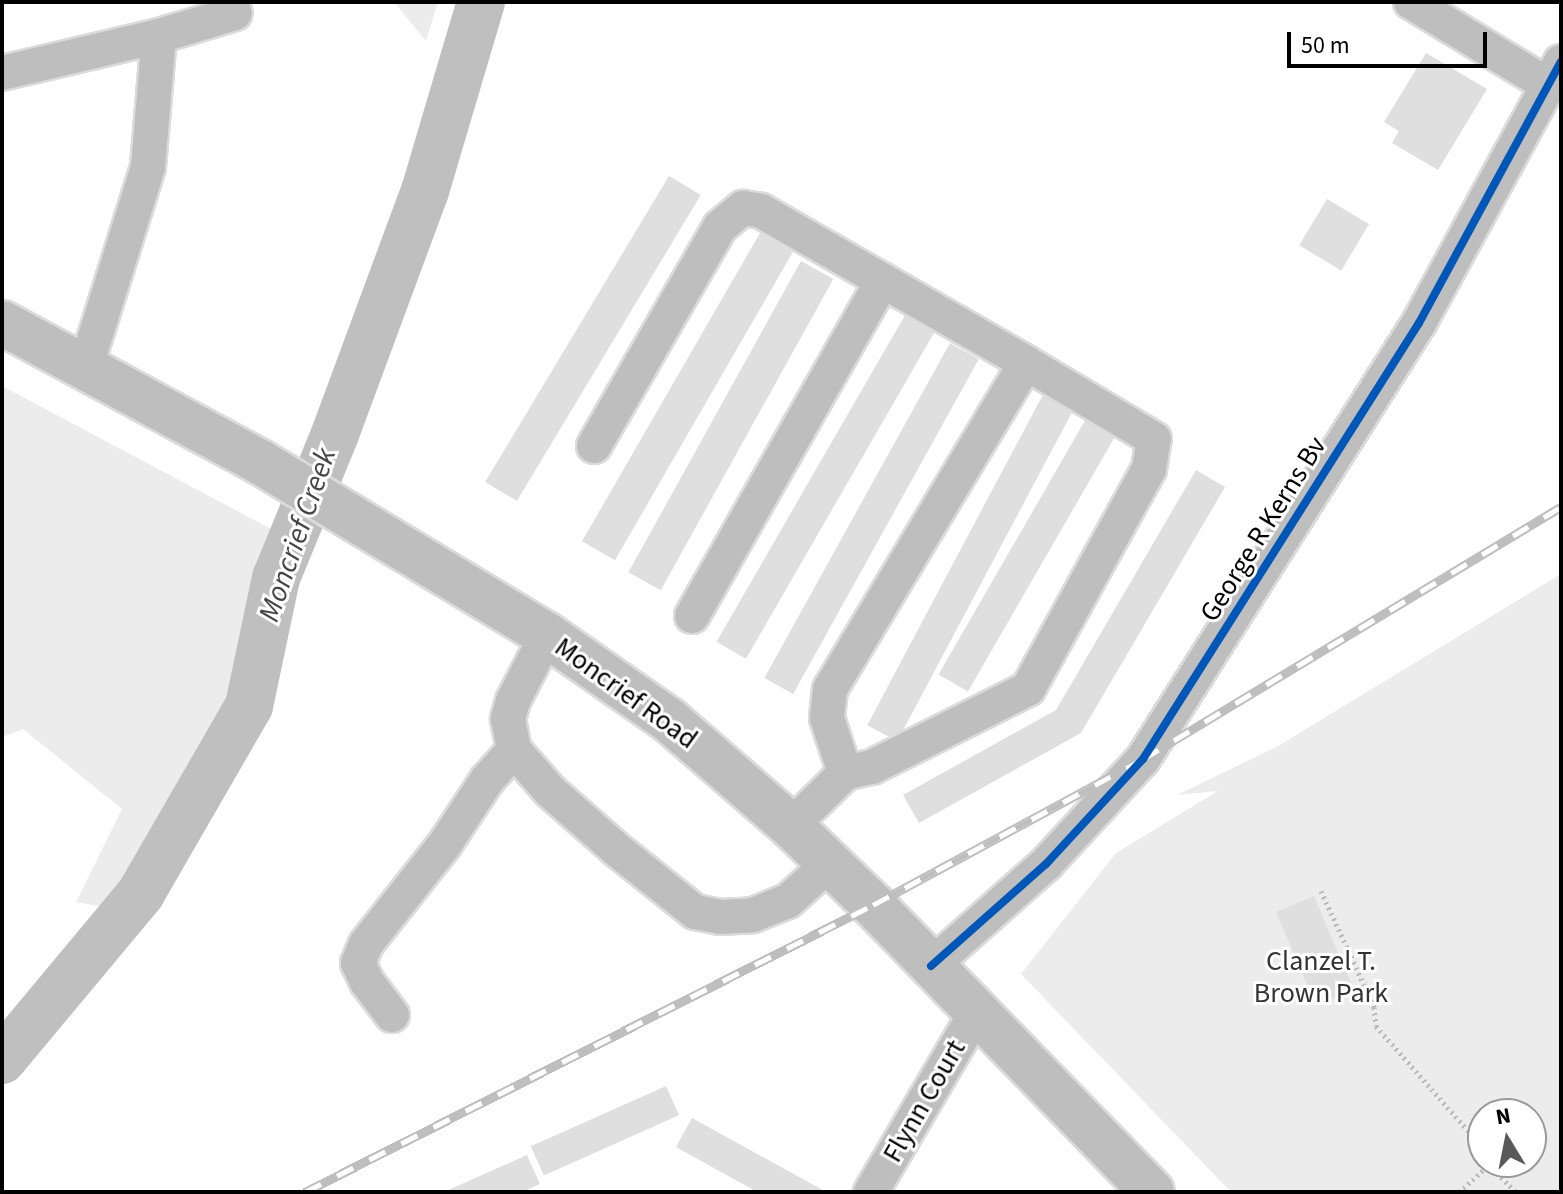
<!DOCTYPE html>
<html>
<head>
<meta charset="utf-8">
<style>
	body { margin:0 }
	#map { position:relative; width:1563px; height:1194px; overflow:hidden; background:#fff; font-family:"Source Sans 3",sans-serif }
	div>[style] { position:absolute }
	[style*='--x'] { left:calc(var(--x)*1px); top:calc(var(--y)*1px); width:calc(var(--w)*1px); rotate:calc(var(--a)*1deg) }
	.green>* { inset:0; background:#ececec }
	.river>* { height:48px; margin:-24px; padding:0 24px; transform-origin:24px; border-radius:24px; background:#bfbfbf }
	.building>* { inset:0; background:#dfdfdf; transform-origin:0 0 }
	.path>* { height:5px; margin-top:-2.5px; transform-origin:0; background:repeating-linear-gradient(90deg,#b9b9b9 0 2px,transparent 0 6px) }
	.roads { filter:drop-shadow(2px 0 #dbdbdb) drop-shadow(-2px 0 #dbdbdb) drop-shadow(0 2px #dbdbdb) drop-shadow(0 -2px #dbdbdb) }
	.minor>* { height:34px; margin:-17px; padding:0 17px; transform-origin:17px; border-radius:17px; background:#bebebe }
	.major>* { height:44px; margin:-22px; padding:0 22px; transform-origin:22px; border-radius:22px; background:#bebebe }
	.rail>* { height:9px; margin-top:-4.5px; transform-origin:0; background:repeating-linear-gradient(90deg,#fff 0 18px,#bebebe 0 36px); box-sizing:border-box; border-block:2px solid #bebebe }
	.cycleway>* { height:8px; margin:-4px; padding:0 4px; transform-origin:4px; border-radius:4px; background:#0057b8 }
	span { translate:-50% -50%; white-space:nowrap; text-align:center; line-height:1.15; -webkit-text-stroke:6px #fff; paint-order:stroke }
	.street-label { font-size:28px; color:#000 }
	.park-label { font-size:28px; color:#333 }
	.water-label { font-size:30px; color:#444; font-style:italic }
	.frame { position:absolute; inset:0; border:4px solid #000; pointer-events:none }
	.north { position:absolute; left:1467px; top:1098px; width:80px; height:80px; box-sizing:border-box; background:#fff; border:2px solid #999; border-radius:50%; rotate:350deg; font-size:22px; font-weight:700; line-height:32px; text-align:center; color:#000 }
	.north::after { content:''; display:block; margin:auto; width:28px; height:36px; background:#595959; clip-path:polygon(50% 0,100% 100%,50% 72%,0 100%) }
	.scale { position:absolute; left:1287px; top:32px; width:200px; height:36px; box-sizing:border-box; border:4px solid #000; border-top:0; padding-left:10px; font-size:24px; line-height:28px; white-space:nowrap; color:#000; -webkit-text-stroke:6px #fff; paint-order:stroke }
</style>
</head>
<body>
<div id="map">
	<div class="green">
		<div style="clip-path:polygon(394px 2px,438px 2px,426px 41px)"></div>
		<div style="clip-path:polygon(2px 386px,275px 531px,230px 702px,108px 908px,76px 902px,122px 809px,23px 729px,2px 737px)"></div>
		<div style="clip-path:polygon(evenodd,1561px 574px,1561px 1192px,1231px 1192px,1021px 974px,1116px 853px,1218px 791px,1177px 795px,1278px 746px,1561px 574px,1483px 1114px,1531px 1114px,1531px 1162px,1483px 1162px,1483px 1114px)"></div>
	</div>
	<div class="river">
		<div style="--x:2;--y:1060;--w:217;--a:-50.2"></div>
		<div style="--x:141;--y:893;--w:216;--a:-60"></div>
		<div style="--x:249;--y:706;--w:131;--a:-78.1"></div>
		<div style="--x:276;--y:578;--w:156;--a:-67.7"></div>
		<div style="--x:335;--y:434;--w:259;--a:-69.7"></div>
		<div style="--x:425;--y:191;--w:197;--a:-73.5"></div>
	</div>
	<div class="building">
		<div style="clip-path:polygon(1426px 53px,1487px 89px,1438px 170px,1392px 143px,1399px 131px,1384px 122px)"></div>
		<div style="left:669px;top:176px;width:37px;height:357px;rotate:31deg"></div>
		<div style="left:1327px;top:199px;width:49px;height:54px;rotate:31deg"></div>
		<div style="left:760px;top:233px;width:38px;height:356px;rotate:30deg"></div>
		<div style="left:801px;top:261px;width:37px;height:356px;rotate:29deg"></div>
		<div style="left:908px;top:310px;width:34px;height:383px;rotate:30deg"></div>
		<div style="left:950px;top:343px;width:33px;height:383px;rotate:29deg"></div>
		<div style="left:1047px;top:387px;width:34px;height:383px;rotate:28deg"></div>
		<div style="left:1090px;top:412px;width:34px;height:303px;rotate:30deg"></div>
		<div style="clip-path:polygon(1196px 470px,1225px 487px,1081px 733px,919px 823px,903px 795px,1056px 710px)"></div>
		<div style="left:1314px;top:896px;width:102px;height:41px;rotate:67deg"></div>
		<div style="left:666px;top:1086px;width:32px;height:148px;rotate:66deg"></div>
		<div style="clip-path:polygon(692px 1118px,821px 1189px,819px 1192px,757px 1192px,676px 1147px)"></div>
		<div style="clip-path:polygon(527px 1155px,540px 1184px,522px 1192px,444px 1192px)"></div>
	</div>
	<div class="path">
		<div style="--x:1321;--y:891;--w:128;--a:65.4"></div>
		<div style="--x:1374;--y:1007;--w:19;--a:84"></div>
		<div style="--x:1376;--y:1026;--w:162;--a:48.7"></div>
		<div style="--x:1494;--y:1162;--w:11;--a:75"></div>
		<div style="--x:1497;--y:1173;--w:27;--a:45"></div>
		<div style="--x:1459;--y:1192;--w:45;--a:-42.3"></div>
	</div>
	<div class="roads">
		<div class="minor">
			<div style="--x:1411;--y:2;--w:160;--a:31.2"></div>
			<div style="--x:159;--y:36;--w:79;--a:-16.8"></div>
			<div style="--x:2;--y:73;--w:161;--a:-13.3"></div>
			<div style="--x:159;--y:36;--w:131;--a:94.8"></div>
			<div style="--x:148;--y:167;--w:208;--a:107.3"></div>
			<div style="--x:594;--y:446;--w:253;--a:-60.1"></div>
			<div style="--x:720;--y:227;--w:30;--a:-40"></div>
			<div style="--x:743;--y:208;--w:18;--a:9"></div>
			<div style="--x:761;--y:211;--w:305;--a:29.8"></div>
			<div style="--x:1026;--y:363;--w:380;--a:121"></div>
			<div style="--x:830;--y:689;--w:29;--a:96"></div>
			<div style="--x:827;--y:718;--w:58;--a:71.9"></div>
			<div style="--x:845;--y:773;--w:76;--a:135.5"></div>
			<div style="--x:692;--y:616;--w:386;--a:-60.4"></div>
			<div style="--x:547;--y:635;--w:74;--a:117.3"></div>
			<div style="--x:513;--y:701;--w:19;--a:106"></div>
			<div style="--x:508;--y:719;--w:32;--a:79"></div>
			<div style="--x:514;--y:750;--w:55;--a:48.7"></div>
			<div style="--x:550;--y:791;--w:88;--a:41.3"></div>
			<div style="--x:616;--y:849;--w:101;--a:38.6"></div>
			<div style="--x:695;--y:912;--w:25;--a:11"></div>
			<div style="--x:720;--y:917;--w:33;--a:-3"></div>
			<div style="--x:753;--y:915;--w:38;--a:-22"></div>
			<div style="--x:788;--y:901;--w:57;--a:-42.1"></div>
			<div style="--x:845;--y:773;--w:28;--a:-13"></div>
			<div style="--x:872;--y:767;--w:174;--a:-26.6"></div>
			<div style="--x:1028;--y:689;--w:251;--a:-61.2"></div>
			<div style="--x:1149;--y:469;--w:30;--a:-81"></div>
			<div style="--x:1154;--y:439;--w:149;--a:-149.3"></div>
			<div style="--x:931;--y:966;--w:154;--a:-41.6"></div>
			<div style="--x:1046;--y:864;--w:143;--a:-47.3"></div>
			<div style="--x:1143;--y:759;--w:516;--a:-57.67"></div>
			<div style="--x:1419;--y:323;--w:297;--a:-61.5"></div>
			<div style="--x:392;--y:1015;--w:41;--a:-127.1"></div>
			<div style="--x:367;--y:982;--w:21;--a:-115"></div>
			<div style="--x:358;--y:963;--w:21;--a:-67"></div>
			<div style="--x:366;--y:944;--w:127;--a:-51.7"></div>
			<div style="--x:445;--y:844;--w:77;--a:-56.7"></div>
			<div style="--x:487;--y:780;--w:40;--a:-48"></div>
			<div style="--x:871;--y:1192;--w:210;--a:-59.6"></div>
		</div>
		<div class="major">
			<div style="--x:2;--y:323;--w:293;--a:28.3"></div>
			<div style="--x:260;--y:462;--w:335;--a:31.1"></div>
			<div style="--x:547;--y:635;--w:149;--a:34.9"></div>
			<div style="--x:669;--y:720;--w:162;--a:41"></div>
			<div style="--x:791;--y:826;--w:114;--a:43.9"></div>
			<div style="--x:873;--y:905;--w:400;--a:45.8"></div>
		</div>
	</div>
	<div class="rail">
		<div style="--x:305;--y:1192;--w:636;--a:-26.81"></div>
		<div style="--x:873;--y:905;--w:307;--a:-28.4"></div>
		<div style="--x:1143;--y:759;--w:488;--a:-31.1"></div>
	</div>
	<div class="cycleway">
		<div style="--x:931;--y:966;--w:154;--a:-41.6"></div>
		<div style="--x:1046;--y:864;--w:143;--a:-47.3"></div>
		<div style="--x:1143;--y:759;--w:516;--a:-57.67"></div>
		<div style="--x:1419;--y:323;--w:297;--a:-61.5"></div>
	</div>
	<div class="street-label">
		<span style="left:1263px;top:529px;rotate:-58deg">George R Kerns Bv</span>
		<span style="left:626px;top:693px;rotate:36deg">Moncrief Road</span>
		<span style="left:924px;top:1101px;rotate:-60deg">Flynn Court</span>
	</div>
	<div class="park-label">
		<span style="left:1321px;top:977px">Clanzel T.<br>Brown Park</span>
	</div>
	<div class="water-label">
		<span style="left:298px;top:535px;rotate:-71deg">Moncrief Creek</span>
	</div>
	<div class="frame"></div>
	<div class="north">N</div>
	<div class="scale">50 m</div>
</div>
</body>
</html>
